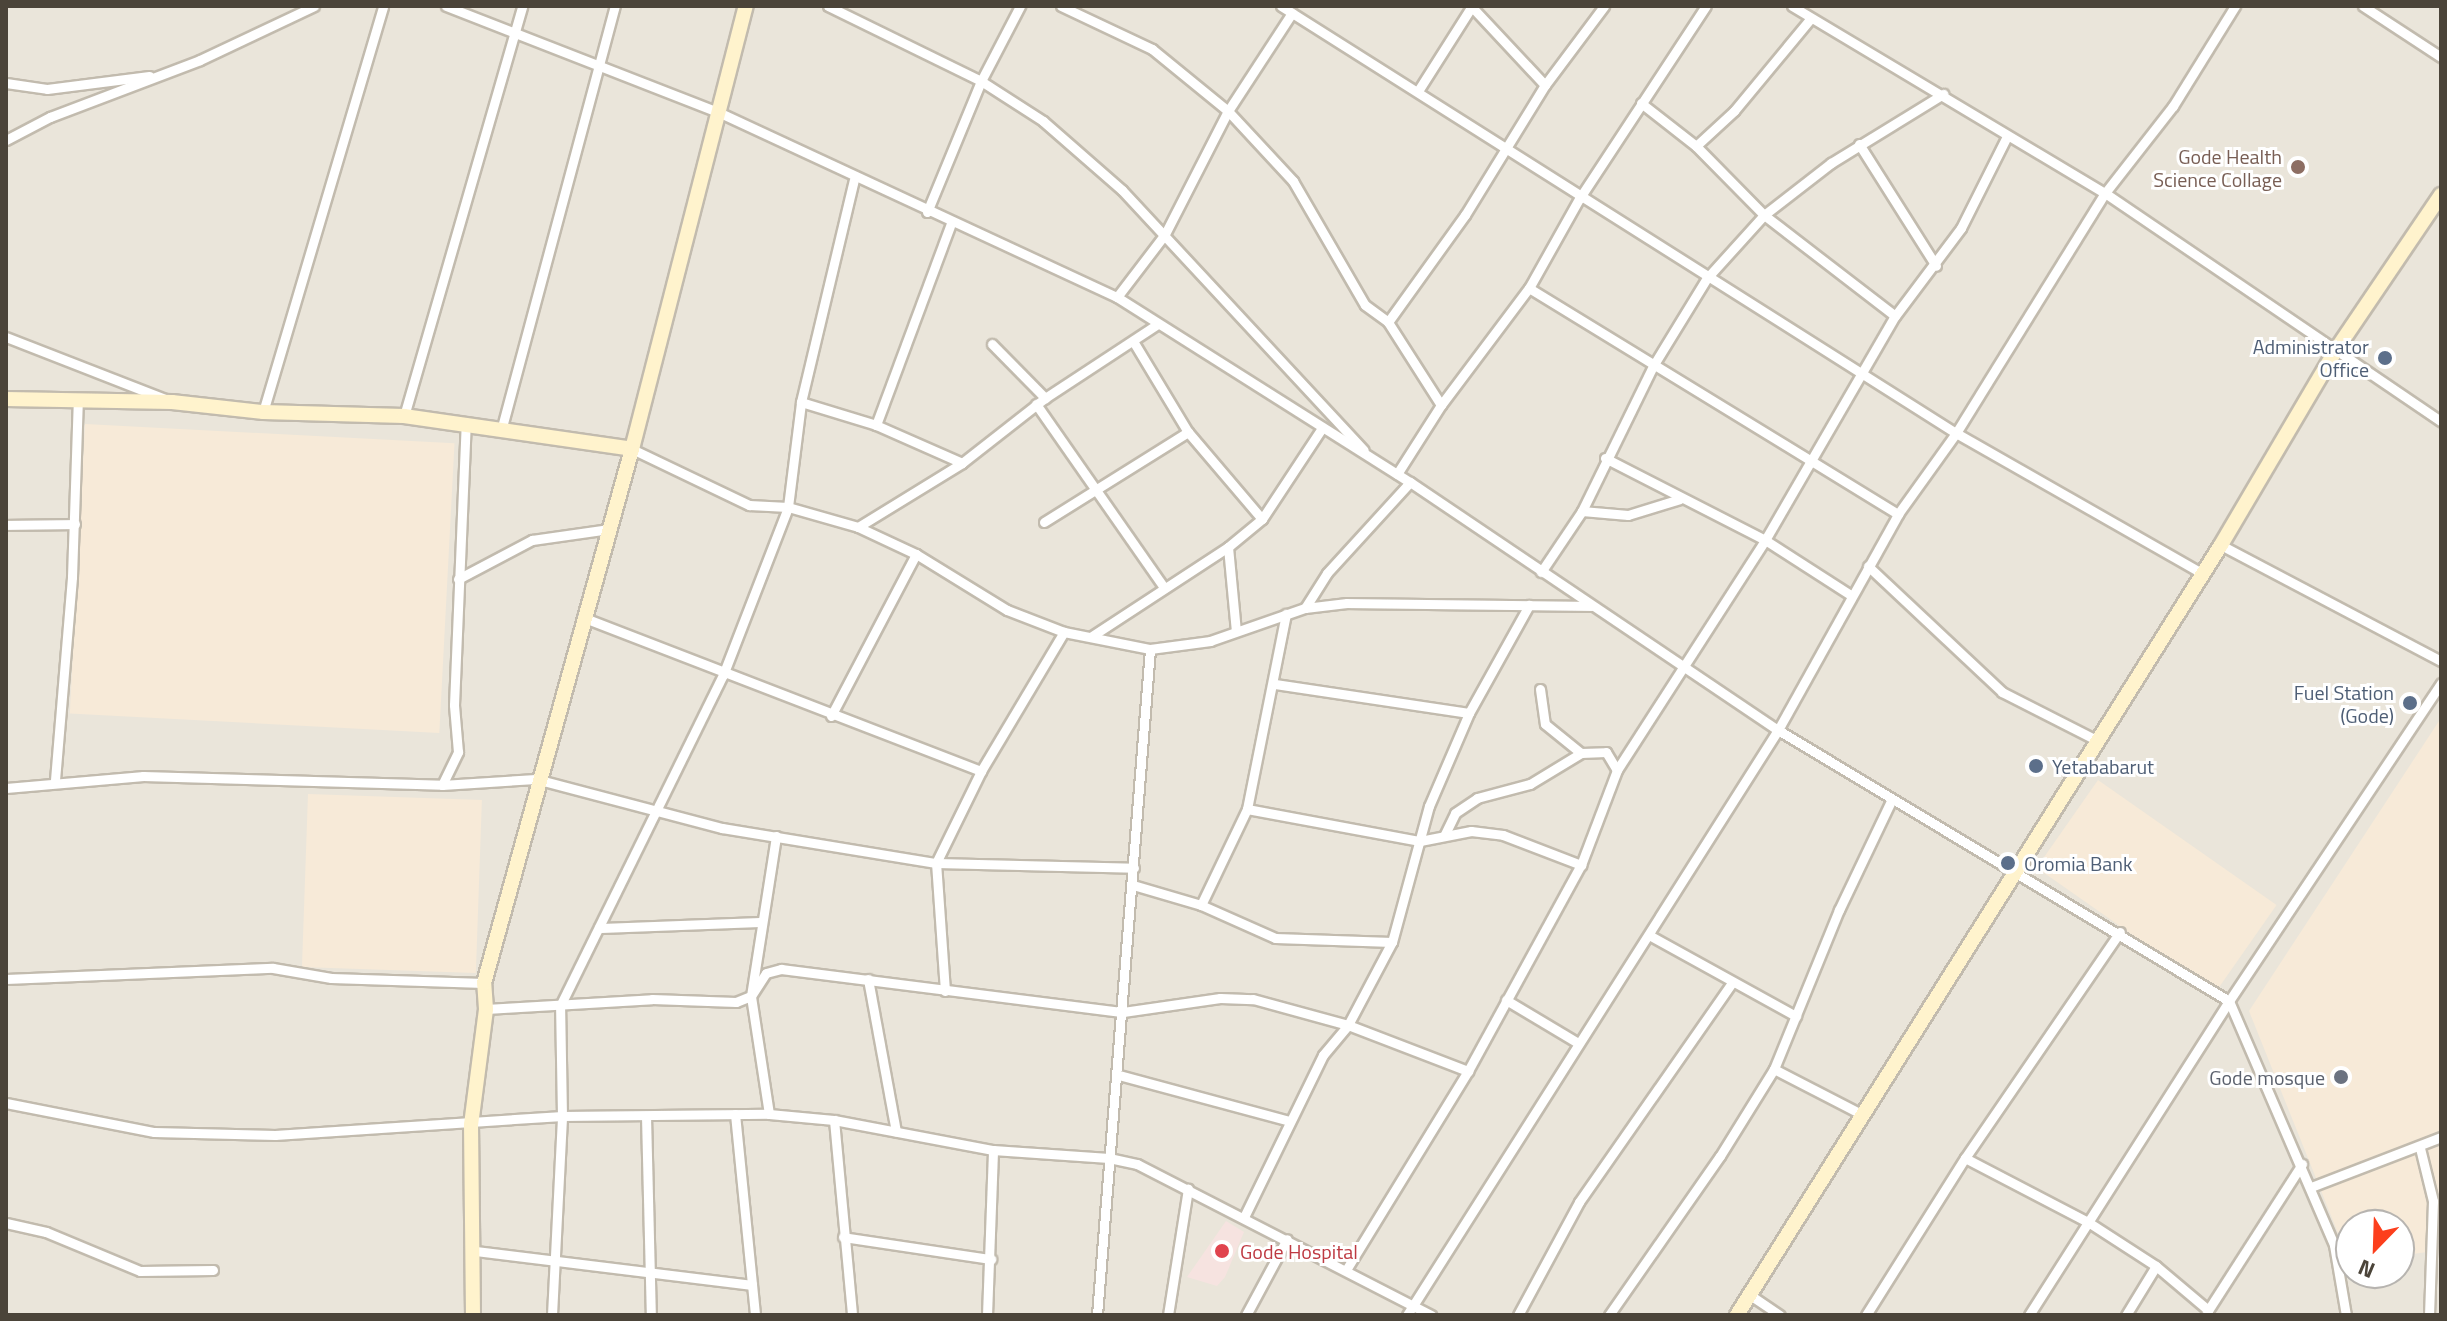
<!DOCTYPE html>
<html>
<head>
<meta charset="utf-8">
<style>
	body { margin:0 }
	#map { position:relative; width:2447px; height:1321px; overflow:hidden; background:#f6f3ec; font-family:"Titillium Web",sans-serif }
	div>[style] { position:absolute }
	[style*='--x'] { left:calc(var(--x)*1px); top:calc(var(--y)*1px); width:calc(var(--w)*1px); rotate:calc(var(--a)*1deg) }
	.residential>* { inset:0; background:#eae5da }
	.commercial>* { inset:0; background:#f7ead8; transform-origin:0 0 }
	.medical>* { inset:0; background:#f6e3e0 }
	.roads { filter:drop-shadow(2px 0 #c2bbae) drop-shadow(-2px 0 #c2bbae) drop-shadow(0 2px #c2bbae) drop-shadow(0 -2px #c2bbae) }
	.street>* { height:9px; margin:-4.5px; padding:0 4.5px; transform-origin:4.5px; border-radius:4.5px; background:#fff }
	.secondary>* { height:14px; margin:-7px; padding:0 7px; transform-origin:7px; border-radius:7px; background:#fff3cd }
	.dots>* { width:22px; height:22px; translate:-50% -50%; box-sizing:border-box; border:4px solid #fff; border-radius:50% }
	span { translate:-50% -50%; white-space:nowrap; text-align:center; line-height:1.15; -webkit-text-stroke:6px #fff; paint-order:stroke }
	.education-label { font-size:20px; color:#785e54 }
	.right { translate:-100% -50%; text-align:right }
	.service-label { font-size:20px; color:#4e5e75 }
	.left { translate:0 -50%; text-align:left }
	.worship-label { font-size:20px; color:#5b616d }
	.health-label { font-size:20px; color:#be3a42 }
	.frame { position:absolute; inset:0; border:8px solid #4b4439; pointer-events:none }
	.north { position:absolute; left:2335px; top:1209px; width:80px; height:80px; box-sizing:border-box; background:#fff; border:2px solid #b7b4b0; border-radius:50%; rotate:203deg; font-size:22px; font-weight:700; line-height:32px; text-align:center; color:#4b4439 }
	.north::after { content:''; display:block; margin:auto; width:28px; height:36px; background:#fc3f1d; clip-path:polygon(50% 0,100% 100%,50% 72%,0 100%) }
</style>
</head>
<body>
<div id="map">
	<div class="residential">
		<div style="clip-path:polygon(evenodd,6px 6px,2441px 6px,2441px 1315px,6px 1315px,6px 6px,2351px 1225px,2399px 1225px,2399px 1273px,2351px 1273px,2351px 1225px)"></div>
	</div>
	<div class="commercial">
		<div style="left:85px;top:424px;width:370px;height:290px;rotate:3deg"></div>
		<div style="clip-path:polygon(2441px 718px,2441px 1250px,2399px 1256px,2399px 1225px,2351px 1225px,2350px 1263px,2249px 1011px)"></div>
		<div style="left:2098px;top:780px;width:218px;height:107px;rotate:35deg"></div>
		<div style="left:308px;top:794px;width:174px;height:173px;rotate:2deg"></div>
	</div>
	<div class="medical">
		<div style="clip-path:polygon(1226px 1221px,1244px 1232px,1225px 1277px,1217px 1286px,1187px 1277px)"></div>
	</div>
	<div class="roads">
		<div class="street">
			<div style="--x:446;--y:6;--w:290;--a:21.3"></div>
			<div style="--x:716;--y:111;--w:442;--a:24.9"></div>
			<div style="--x:1117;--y:297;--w:347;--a:32.3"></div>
			<div style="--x:1410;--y:482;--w:444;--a:34"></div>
			<div style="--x:1778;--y:730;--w:526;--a:31"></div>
			<div style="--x:2229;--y:1001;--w:266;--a:66.7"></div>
			<div style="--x:2334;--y:1245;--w:71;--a:80.3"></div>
			<div style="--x:828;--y:6;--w:170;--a:26.1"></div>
			<div style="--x:981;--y:81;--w:74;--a:32.8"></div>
			<div style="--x:1043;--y:121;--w:105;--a:41.1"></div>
			<div style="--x:1122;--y:190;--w:355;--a:47.1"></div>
			<div style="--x:1061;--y:6;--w:101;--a:25.3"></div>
			<div style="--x:1152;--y:49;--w:98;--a:39.2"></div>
			<div style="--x:1228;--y:111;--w:96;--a:47.1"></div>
			<div style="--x:1293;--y:181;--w:143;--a:59.9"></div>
			<div style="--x:1365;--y:305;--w:29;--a:36"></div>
			<div style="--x:1281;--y:6;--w:799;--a:32.32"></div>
			<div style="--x:1956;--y:433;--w:282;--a:29.7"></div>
			<div style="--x:1471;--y:6;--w:108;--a:46.9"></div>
			<div style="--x:1792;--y:6;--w:365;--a:30.9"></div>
			<div style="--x:2105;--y:193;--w:406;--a:34.2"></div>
			<div style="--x:2363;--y:6;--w:93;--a:33.2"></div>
			<div style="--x:6;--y:83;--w:41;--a:8.3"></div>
			<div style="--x:47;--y:89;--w:103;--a:-7.3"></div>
			<div style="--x:1418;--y:91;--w:101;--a:-57.6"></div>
			<div style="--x:1641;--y:103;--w:70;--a:38"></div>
			<div style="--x:1696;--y:146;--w:97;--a:45.4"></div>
			<div style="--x:1764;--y:215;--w:165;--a:37.6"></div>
			<div style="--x:6;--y:140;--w:50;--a:-27.6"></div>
			<div style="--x:50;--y:117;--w:160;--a:-20.8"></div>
			<div style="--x:200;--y:60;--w:126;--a:-25.3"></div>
			<div style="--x:1859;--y:144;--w:144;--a:57.7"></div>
			<div style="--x:1696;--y:146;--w:52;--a:-42.6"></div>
			<div style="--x:1734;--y:111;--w:119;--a:-50.4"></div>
			<div style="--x:927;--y:212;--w:142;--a:-67.6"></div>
			<div style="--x:981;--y:81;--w:85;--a:-62.5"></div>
			<div style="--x:1529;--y:288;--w:433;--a:31.5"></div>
			<div style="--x:1117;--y:297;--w:79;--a:-52.7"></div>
			<div style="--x:1165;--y:234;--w:138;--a:-62.9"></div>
			<div style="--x:1228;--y:111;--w:117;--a:-56.9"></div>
			<div style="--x:6;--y:337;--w:171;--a:21.3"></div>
			<div style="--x:1133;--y:341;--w:106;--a:58.9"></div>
			<div style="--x:992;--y:344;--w:76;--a:45.5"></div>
			<div style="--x:801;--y:402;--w:78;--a:17"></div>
			<div style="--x:876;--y:425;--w:94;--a:23.8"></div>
			<div style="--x:1036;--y:404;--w:222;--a:55.1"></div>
			<div style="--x:1441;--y:405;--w:98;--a:-122.6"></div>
			<div style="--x:1388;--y:322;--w:132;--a:-54.3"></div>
			<div style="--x:1465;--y:215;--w:153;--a:-58.4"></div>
			<div style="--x:1545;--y:85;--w:99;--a:-53.2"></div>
			<div style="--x:263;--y:412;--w:423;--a:-73.5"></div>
			<div style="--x:404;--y:416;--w:427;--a:-73.9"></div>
			<div style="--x:876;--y:425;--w:215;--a:-69.6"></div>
			<div style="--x:502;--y:427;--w:436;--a:-75"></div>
			<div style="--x:632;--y:449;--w:130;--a:25.6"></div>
			<div style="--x:749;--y:505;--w:39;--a:3"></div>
			<div style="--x:788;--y:507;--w:73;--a:15.9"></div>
			<div style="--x:858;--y:527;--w:64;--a:25"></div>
			<div style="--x:916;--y:554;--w:107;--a:31.6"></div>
			<div style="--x:1007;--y:610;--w:61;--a:21.1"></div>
			<div style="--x:1064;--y:632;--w:88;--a:11.2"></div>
			<div style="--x:1150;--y:649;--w:61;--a:-7.6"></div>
			<div style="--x:1210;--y:641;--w:101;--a:-19.2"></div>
			<div style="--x:1305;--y:608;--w:42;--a:-6.8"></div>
			<div style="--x:1347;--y:603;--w:244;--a:0.7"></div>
			<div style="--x:1605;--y:458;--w:180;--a:27.1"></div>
			<div style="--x:1765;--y:540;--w:100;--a:32.7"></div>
			<div style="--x:1397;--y:474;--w:82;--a:-57.5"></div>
			<div style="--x:1441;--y:405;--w:146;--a:-53.1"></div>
			<div style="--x:1529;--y:288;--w:102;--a:-60.7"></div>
			<div style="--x:1579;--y:199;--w:231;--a:-56.7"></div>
			<div style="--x:1582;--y:511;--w:46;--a:5"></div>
			<div style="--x:1628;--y:515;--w:54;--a:-17.1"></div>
			<div style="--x:1044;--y:522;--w:170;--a:-32"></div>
			<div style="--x:1188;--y:432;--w:114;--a:49.6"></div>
			<div style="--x:6;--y:525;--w:69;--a:-0.8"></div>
			<div style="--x:858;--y:527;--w:122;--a:-31.6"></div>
			<div style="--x:962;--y:463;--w:105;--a:-38.1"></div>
			<div style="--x:1045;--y:398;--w:133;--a:-33.3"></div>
			<div style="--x:2221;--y:545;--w:249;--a:27.8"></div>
			<div style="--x:1228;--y:547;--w:84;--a:84.6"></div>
			<div style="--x:1868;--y:566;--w:184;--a:43.2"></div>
			<div style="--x:2002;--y:692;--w:108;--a:27"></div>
			<div style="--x:1541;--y:572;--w:73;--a:-56.1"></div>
			<div style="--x:1582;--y:511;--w:161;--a:-63.9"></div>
			<div style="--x:1653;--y:366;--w:103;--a:-58.5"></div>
			<div style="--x:1707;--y:278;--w:85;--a:-47.9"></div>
			<div style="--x:1764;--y:215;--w:85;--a:-37.8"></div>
			<div style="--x:1831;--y:163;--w:132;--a:-31.6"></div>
			<div style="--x:458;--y:579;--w:84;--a:-27.8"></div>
			<div style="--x:532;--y:540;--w:78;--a:-8.1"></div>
			<div style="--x:1305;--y:608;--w:41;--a:-57.8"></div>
			<div style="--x:1327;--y:573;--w:123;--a:-47.6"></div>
			<div style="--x:582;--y:617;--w:428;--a:21.1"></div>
			<div style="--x:1092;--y:636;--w:163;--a:-33.2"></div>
			<div style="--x:1228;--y:547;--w:44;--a:-39.5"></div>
			<div style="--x:1262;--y:519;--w:109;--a:-56.6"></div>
			<div style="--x:1275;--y:684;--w:196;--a:8.5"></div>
			<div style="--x:1540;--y:689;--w:35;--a:82"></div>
			<div style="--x:1545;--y:724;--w:46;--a:38.9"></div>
			<div style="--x:1581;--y:753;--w:25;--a:-2"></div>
			<div style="--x:1606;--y:752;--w:21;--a:59"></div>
			<div style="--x:831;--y:716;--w:183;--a:-62.3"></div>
			<div style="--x:55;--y:780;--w:204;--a:-85.2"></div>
			<div style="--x:72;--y:577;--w:177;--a:-88.1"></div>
			<div style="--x:442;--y:785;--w:37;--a:-64"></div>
			<div style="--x:458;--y:752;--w:47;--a:-94.9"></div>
			<div style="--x:454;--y:705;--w:283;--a:-87.6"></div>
			<div style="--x:6;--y:788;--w:138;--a:-5"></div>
			<div style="--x:143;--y:776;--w:299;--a:1.7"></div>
			<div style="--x:442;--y:785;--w:94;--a:-3.7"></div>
			<div style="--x:536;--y:779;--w:192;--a:14.8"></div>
			<div style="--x:722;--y:828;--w:217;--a:9.3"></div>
			<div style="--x:936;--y:863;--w:198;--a:1.4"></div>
			<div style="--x:1247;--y:809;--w:176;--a:10.5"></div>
			<div style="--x:1420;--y:841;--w:52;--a:-11.1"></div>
			<div style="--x:1471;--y:831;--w:32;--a:7"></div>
			<div style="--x:1503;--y:835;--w:84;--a:21"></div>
			<div style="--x:1444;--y:836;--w:25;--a:-64"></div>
			<div style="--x:1455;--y:813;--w:27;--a:-34"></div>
			<div style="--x:1477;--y:798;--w:55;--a:-14.8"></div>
			<div style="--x:1530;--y:784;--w:60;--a:-31.3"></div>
			<div style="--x:1133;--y:885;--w:71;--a:16.4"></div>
			<div style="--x:1201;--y:905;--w:81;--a:24"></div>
			<div style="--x:1275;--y:938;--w:117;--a:2"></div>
			<div style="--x:1201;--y:905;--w:106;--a:-64.4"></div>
			<div style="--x:1247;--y:809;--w:199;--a:-78.7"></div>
			<div style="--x:599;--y:928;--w:163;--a:-2.1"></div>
			<div style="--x:1649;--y:935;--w:168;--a:28.9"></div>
			<div style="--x:6;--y:979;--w:267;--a:-2.4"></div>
			<div style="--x:273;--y:968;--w:59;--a:9.8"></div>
			<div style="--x:331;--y:978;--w:153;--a:1.9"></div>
			<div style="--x:868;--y:979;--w:155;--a:79.6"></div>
			<div style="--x:945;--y:991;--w:128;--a:-94"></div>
			<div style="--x:936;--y:863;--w:102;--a:-63.9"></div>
			<div style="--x:981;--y:771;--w:162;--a:-59.2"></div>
			<div style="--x:1506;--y:1000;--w:84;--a:30.8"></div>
			<div style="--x:486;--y:1009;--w:166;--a:-3.4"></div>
			<div style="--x:652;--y:999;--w:84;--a:2"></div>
			<div style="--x:736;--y:1002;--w:16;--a:-22"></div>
			<div style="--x:751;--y:996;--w:27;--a:-57"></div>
			<div style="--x:766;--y:973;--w:16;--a:-15"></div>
			<div style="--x:781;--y:969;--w:345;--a:7.2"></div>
			<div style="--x:1123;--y:1012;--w:98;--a:-8.2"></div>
			<div style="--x:1220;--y:998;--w:33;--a:2"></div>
			<div style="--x:1253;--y:999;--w:98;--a:15.3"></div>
			<div style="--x:1348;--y:1025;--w:129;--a:21"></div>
			<div style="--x:1774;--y:1069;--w:98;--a:27.3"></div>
			<div style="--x:1119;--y:1075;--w:176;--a:15.1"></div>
			<div style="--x:6;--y:1103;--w:151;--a:11.1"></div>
			<div style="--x:154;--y:1132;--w:121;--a:1.4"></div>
			<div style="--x:275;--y:1135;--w:288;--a:-3.8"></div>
			<div style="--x:562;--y:1116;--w:207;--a:-0.6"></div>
			<div style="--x:769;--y:1114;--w:65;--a:5.3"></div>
			<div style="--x:834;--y:1120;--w:162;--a:10.7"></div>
			<div style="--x:993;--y:1150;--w:116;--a:3.9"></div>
			<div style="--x:1109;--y:1158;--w:29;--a:12"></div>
			<div style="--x:1137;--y:1164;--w:331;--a:27.2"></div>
			<div style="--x:735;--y:1114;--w:202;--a:84.3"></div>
			<div style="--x:769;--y:1114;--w:119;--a:-98.7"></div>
			<div style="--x:751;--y:996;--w:162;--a:-81.1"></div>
			<div style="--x:646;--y:1116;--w:199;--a:88.6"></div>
			<div style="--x:834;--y:1120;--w:196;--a:84.7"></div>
			<div style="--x:2420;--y:1148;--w:55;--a:76.2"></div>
			<div style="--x:2433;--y:1201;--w:114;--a:92"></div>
			<div style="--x:1965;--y:1158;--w:139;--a:27.5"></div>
			<div style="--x:2088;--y:1222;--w:81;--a:32.9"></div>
			<div style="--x:2156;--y:1266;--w:68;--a:40.2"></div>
			<div style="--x:2311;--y:1187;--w:139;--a:-21"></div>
			<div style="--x:1244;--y:1217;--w:180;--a:-64"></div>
			<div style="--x:1323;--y:1055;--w:39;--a:-50"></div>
			<div style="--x:1348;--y:1025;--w:94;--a:-62.1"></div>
			<div style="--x:1392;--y:942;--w:141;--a:-74.8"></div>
			<div style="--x:1429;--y:806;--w:101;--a:-66.7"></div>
			<div style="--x:1469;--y:713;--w:124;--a:-60.9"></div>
			<div style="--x:6;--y:1223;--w:41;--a:12.7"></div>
			<div style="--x:46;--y:1232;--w:102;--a:22.5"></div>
			<div style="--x:140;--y:1271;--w:73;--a:-0.8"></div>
			<div style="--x:843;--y:1237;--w:150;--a:8.5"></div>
			<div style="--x:476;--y:1251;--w:278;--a:7"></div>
			<div style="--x:1346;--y:1270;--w:233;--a:-58.5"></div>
			<div style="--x:1468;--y:1071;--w:235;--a:-61.3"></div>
			<div style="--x:1581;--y:865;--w:102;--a:-69.2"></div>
			<div style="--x:1617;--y:770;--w:274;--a:-57.2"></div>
			<div style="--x:1765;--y:540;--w:259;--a:-59.9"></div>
			<div style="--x:1895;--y:316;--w:110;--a:-53.1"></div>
			<div style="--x:1961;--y:228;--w:103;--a:-63.4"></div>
			<div style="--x:1750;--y:1295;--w:36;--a:34"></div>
			<div style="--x:2207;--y:1312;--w:176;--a:-57.3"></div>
			<div style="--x:552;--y:1315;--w:199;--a:-87.1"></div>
			<div style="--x:562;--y:1116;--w:110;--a:-91"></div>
			<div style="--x:560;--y:1006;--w:369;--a:-63.8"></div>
			<div style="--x:723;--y:675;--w:180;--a:-68.8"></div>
			<div style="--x:788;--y:507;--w:106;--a:-82.9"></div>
			<div style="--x:801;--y:402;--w:228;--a:-76.6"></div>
			<div style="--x:987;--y:1315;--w:165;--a:-87.9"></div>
			<div style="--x:1097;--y:1315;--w:668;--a:-85.45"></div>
			<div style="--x:1168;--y:1315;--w:128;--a:-81"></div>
			<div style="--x:1246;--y:1315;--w:86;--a:-61.7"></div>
			<div style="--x:1407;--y:1315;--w:693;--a:-57.62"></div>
			<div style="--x:1778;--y:730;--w:247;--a:-60.9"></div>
			<div style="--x:1898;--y:514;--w:100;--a:-54.4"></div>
			<div style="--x:1956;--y:433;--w:282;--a:-58.2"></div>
			<div style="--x:2105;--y:193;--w:110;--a:-52"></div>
			<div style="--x:2173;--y:106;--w:118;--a:-58.2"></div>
			<div style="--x:1518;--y:1315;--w:128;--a:-61.6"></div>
			<div style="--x:1579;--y:1202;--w:267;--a:-55.1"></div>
			<div style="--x:1609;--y:1315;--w:194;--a:-55.1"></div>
			<div style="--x:1720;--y:1156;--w:102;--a:-58.2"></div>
			<div style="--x:1774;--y:1069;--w:172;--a:-67.8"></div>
			<div style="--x:1839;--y:910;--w:121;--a:-64.5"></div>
			<div style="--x:1866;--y:1315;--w:186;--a:-57.8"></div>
			<div style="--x:1965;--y:1158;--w:274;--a:-55.6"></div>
			<div style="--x:2029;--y:1315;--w:372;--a:-57.5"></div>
			<div style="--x:2229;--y:1001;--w:382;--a:-56.3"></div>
			<div style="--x:2126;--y:1315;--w:57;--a:-58.5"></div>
		</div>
		<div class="secondary">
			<div style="--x:6;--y:399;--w:166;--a:1"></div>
			<div style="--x:172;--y:402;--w:92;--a:6.3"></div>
			<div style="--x:263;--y:412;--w:141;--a:1.6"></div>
			<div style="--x:404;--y:416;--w:230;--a:8.2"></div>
			<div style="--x:473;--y:1315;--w:190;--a:-90.6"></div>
			<div style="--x:471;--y:1125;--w:117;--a:-82.6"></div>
			<div style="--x:486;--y:1009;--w:26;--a:-94"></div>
			<div style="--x:484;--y:983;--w:554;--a:-74.51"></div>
			<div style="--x:632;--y:449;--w:457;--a:-75.6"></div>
			<div style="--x:1737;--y:1315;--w:909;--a:-57.85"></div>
			<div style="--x:2221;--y:545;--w:223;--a:-59.5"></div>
			<div style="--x:2334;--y:353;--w:191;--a:-55.9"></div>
		</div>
	</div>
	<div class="dots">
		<div style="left:2298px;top:167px;background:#8d6e63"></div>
		<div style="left:2385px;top:358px;background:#5c6f8a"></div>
		<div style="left:2410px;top:703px;background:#5c6f8a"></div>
		<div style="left:2036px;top:766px;background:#5c6f8a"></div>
		<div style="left:2008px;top:863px;background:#5c6f8a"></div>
		<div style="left:2341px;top:1077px;background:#6b7280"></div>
		<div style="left:1222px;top:1251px;background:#e0444e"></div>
	</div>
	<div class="education-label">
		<span class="right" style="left:2282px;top:168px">Gode Health<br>Science Collage</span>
	</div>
	<div class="service-label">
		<span class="right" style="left:2369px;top:358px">Administrator<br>Office</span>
		<span class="right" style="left:2394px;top:704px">Fuel Station<br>(Gode)</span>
		<span class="left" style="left:2052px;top:766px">Yetababarut</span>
		<span class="left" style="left:2024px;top:863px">Oromia Bank</span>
	</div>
	<div class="worship-label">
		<span class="right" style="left:2325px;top:1077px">Gode mosque</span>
	</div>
	<div class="health-label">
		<span class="left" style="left:1240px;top:1251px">Gode Hospital</span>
	</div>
	<div class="frame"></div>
	<div class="north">N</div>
</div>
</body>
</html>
